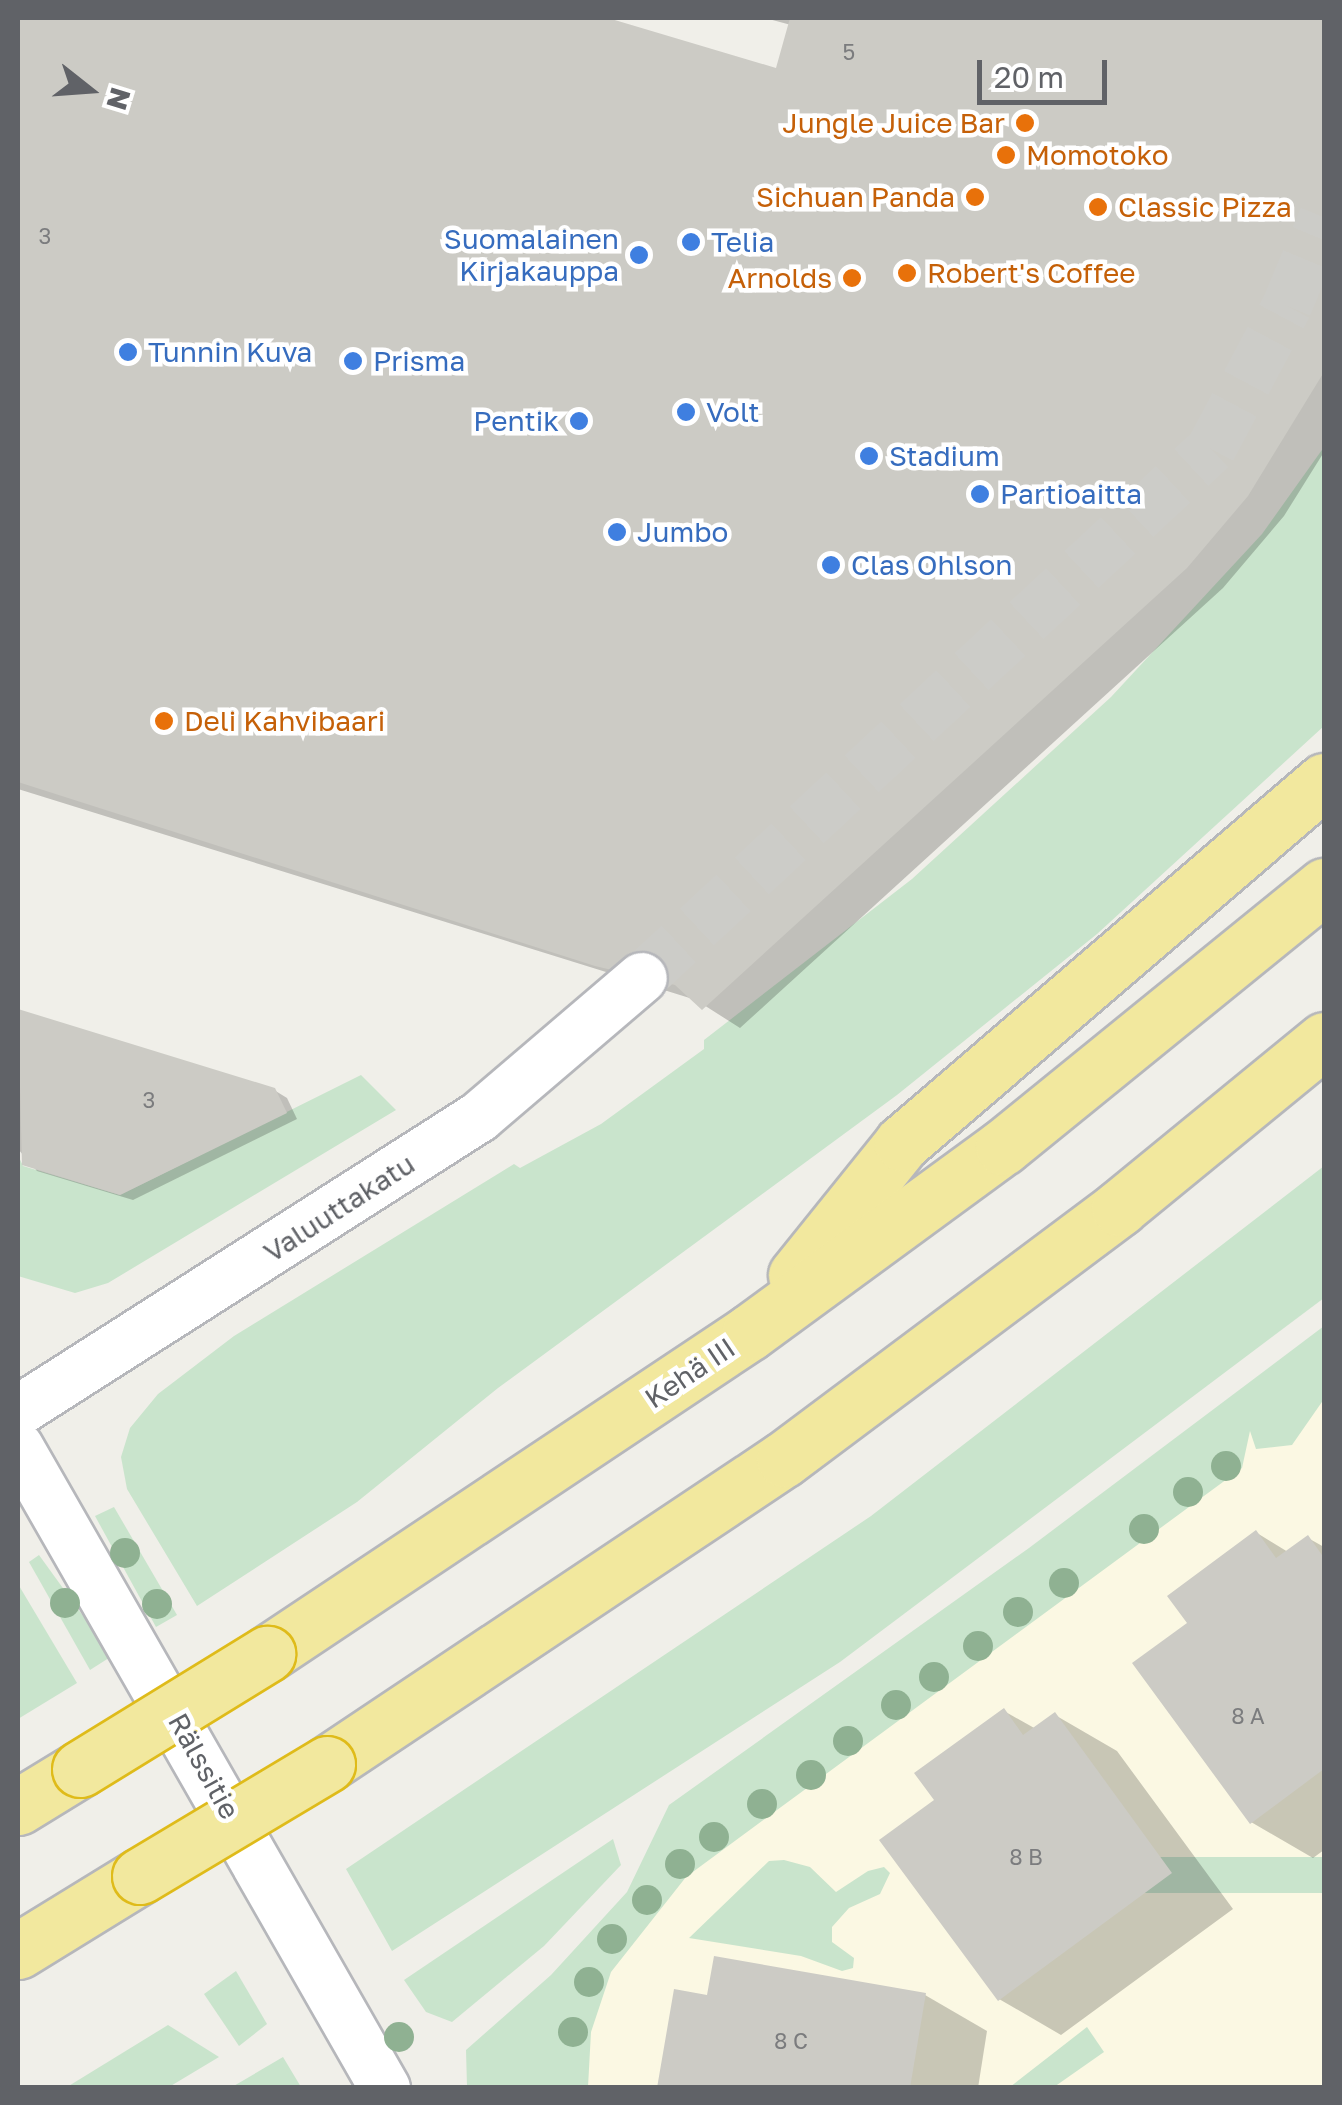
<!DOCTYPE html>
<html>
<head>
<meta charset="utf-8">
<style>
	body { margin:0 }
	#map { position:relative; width:1342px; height:2105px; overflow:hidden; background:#f0efe9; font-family:"Golos Text",sans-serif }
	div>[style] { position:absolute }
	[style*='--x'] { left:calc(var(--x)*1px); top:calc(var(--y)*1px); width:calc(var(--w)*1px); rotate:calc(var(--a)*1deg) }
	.commercial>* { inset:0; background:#fbf8e3 }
	.green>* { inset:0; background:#c9e4cc; transform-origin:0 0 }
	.shadow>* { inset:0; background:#0003 }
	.building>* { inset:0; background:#cccbc5 }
	.minor-tunnel>* { height:50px; margin-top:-25px; transform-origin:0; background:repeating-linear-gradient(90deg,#ccccc8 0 50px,transparent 0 75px) }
	.roads { filter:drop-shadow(2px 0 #b6b7bb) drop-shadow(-2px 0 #b6b7bb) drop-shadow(0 2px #b6b7bb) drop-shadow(0 -2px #b6b7bb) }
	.minor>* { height:50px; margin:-25px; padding:0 25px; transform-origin:25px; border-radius:25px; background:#fff }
	.highway>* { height:55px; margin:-27.5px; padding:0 27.5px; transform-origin:27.5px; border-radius:27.5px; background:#f2e89e }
	.bridges { filter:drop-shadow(2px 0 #dfbb1a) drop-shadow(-2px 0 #dfbb1a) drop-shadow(0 2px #dfbb1a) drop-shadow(0 -2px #dfbb1a) }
	.highway-bridge>* { height:55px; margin:-27.5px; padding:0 27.5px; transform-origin:27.5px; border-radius:27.5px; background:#f2e89e }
	.trees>* { width:30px; height:30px; margin:-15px; border-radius:50%; background:#8fb192 }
	.dots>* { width:28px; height:28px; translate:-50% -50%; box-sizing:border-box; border:5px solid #fff; border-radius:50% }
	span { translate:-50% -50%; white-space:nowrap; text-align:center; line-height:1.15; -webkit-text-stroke:9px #fff; paint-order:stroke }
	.number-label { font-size:22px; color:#7b7c7e }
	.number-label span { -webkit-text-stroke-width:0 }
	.food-label { font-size:28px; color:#c56008 }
	.right { translate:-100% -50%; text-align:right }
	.left { translate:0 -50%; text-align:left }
	.shop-label { font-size:28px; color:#366cbe }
	.street-label { font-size:28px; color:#606267 }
	.frame { position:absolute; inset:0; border:20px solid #606267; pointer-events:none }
	.north { position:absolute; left:40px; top:40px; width:100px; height:100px; -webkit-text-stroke:8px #fff; paint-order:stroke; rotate:107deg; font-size:28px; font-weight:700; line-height:40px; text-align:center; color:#606267 }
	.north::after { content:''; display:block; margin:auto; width:35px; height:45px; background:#606267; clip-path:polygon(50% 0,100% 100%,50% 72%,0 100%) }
	.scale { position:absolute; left:977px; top:60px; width:130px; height:45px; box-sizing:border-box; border:5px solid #606267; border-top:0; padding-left:12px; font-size:30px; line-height:35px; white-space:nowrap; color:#606267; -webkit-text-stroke:8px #fff; paint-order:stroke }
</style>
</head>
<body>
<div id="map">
	<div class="commercial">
		<div style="clip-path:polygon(1324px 1364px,1324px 2087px,553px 2088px,586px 1957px)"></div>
	</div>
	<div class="green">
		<div style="clip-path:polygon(1324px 447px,1324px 726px,1097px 934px,897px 1095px,498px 1388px,357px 1502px,197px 1606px,127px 1489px,121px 1457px,130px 1428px,158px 1394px,234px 1336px,514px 1164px,520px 1168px,601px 1124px,704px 1049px,704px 1040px,912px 879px,1111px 697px,1262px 534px)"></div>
		<div style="clip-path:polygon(361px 1075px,396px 1110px,108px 1283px,75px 1293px,18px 1276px,18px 1155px,23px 1166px,120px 1195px)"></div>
		<div style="clip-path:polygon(1324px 1166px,1324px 1298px,840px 1662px,392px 1951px,346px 1869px,871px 1516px)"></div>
		<div style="clip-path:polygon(1324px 1326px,1324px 1399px,1292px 1445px,1256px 1449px,1250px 1431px,1242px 1468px,686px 1877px,611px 1972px,591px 2032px,588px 2087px,467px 2087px,466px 2050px,551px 1975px,627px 1892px,669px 1805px,1029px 1548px)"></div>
		<div style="clip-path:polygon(114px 1507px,177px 1615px,156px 1627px,95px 1516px)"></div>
		<div style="clip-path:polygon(39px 1555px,112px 1656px,90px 1670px,29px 1562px)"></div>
		<div style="clip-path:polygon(18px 1584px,77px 1683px,18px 1719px)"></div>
		<div style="clip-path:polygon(613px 1839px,621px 1865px,544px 1946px,452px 2022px,426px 2012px,404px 1980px)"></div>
		<div style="left:1324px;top:1857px;width:36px;height:280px;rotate:90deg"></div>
		<div style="clip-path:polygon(784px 1860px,810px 1867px,836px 1892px,868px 1871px,884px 1867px,890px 1873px,880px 1894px,849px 1908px,832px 1927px,832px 1942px,854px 1958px,853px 1968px,842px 1971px,801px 1956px,689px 1938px,769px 1861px)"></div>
		<div style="clip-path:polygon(236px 1971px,267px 2024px,239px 2046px,204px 1994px)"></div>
		<div style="clip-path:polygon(168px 2025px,219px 2057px,169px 2087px,67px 2087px)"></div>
		<div style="clip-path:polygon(1087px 2027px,1104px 2052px,1054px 2087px,1010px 2087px)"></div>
		<div style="clip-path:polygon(283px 2057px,301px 2087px,232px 2087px)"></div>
	</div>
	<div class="shadow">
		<div style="clip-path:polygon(18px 18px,599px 18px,787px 75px,791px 25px,765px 18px,1324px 18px,1324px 452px,1284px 516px,1223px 588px,740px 1028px,696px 1000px,18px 789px)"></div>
		<div style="clip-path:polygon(18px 1012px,274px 1090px,287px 1098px,297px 1119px,133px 1200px,37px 1171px,18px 1149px)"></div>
		<div style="clip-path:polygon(1257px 1533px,1288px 1552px,1308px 1538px,1324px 1547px,1324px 1850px,1313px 1858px,1251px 1822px,1190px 1624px)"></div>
		<div style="clip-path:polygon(1004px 1711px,1036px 1729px,1055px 1715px,1117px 1751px,1233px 1909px,1061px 2035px,999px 1999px,938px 1801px)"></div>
		<div style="clip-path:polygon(925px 1995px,987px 2031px,978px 2088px,659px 2088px,709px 1998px)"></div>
	</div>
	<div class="building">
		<div style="clip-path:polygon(18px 18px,608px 18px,776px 68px,790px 18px,1324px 18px,1324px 372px,1248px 496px,1187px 568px,702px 1010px,675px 985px,595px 966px,18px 782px)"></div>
		<div style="clip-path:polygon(18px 1009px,275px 1088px,287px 1113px,120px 1195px,22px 1165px)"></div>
		<div style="clip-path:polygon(1256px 1530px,1276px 1558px,1308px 1535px,1324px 1558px,1324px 1769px,1250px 1824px,1132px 1663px,1187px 1623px,1167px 1596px)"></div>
		<div style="clip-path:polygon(1004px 1708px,1023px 1735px,1055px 1712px,1172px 1873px,998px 2001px,879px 1840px,934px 1800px,914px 1773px)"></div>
		<div style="clip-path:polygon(714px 1956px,926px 1993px,910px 2088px,657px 2088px,674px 1989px,707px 1995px)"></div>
	</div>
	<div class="minor-tunnel">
		<div style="--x:642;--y:978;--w:777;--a:-42.91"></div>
		<div style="--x:1211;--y:449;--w:162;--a:-62"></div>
		<div style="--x:1287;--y:306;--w:96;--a:-67.4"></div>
	</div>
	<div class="roads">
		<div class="minor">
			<div style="--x:18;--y:1411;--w:547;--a:-32.53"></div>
			<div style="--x:479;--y:1117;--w:214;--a:-40.5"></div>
			<div style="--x:18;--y:1447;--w:739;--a:60.21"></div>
		</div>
		<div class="highway">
			<div style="--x:796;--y:1275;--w:169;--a:-51.2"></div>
			<div style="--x:902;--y:1143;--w:556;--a:-40.62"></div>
			<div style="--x:267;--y:1654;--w:580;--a:-33.69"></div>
			<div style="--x:750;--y:1332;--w:313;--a:-36.2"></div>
			<div style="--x:1003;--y:1147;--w:414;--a:-39.1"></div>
			<div style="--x:327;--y:1764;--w:549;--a:-33.72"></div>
			<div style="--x:784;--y:1459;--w:419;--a:-36.8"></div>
			<div style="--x:1119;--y:1208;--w:265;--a:-39.3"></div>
			<div style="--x:18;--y:1807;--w:73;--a:-31.5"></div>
			<div style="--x:18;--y:1951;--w:143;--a:-31.6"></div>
		</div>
	</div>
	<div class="bridges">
		<div class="highway-bridge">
			<div style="--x:80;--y:1769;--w:220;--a:-31.6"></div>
			<div style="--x:140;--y:1876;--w:218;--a:-30.9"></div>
		</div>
	</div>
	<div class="trees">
		<div style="left:1226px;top:1466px"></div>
		<div style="left:1188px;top:1492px"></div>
		<div style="left:1144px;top:1529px"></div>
		<div style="left:125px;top:1553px"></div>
		<div style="left:1064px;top:1583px"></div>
		<div style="left:65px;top:1603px"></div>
		<div style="left:157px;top:1604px"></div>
		<div style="left:1018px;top:1612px"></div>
		<div style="left:978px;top:1646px"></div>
		<div style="left:934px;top:1677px"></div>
		<div style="left:896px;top:1705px"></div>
		<div style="left:848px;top:1741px"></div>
		<div style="left:811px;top:1775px"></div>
		<div style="left:762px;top:1804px"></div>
		<div style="left:714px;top:1837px"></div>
		<div style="left:680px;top:1864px"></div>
		<div style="left:647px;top:1900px"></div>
		<div style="left:612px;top:1939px"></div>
		<div style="left:589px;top:1982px"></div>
		<div style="left:573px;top:2032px"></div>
		<div style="left:399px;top:2037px"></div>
	</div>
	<div class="dots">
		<div style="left:1025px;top:123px;background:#e8710a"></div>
		<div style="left:1006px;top:155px;background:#e8710a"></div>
		<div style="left:975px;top:197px;background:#e8710a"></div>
		<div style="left:1098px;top:207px;background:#e8710a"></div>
		<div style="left:691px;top:242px;background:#3f7fe0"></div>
		<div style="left:639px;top:255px;background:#3f7fe0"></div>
		<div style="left:907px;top:273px;background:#e8710a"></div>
		<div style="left:852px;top:278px;background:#e8710a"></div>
		<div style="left:128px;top:352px;background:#3f7fe0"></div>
		<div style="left:353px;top:361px;background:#3f7fe0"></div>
		<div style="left:686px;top:412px;background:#3f7fe0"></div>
		<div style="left:579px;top:421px;background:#3f7fe0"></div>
		<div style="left:869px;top:456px;background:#3f7fe0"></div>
		<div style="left:980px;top:494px;background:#3f7fe0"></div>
		<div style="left:617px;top:532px;background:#3f7fe0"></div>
		<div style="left:831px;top:565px;background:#3f7fe0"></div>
		<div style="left:164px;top:721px;background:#e8710a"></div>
	</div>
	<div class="number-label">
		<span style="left:849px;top:52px">5</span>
		<span style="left:45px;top:236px">3</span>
		<span style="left:149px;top:1100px">3</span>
		<span style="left:1248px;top:1716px">8 A</span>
		<span style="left:1026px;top:1857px">8 B</span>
		<span style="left:791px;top:2041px">8 C</span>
	</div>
	<div class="food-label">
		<span class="right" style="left:1005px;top:123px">Jungle Juice Bar</span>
		<span class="left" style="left:1026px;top:155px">Momotoko</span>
		<span class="right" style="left:955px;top:197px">Sichuan Panda</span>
		<span class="left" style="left:1118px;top:207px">Classic Pizza</span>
		<span class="left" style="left:927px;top:273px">Robert's Coffee</span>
		<span class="right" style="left:832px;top:278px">Arnolds</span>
		<span class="left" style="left:184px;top:721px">Deli Kahvibaari</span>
	</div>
	<div class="shop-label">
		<span class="right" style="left:619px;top:255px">Suomalainen<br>Kirjakauppa</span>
		<span class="left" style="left:711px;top:242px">Telia</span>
		<span class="left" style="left:148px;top:352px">Tunnin Kuva</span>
		<span class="left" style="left:373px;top:361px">Prisma</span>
		<span class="left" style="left:706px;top:412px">Volt</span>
		<span class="right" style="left:559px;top:421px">Pentik</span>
		<span class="left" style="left:889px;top:456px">Stadium</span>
		<span class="left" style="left:1000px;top:494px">Partioaitta</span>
		<span class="left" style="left:637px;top:532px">Jumbo</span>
		<span class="left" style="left:851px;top:565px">Clas Ohlson</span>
	</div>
	<div class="street-label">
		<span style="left:339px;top:1208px;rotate:-33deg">Valuuttakatu</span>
		<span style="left:690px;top:1373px;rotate:-34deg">Kehä III</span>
		<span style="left:204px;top:1766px;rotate:61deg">Rälssitie</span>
	</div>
	<div class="frame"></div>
	<div class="north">N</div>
	<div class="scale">20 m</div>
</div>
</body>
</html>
